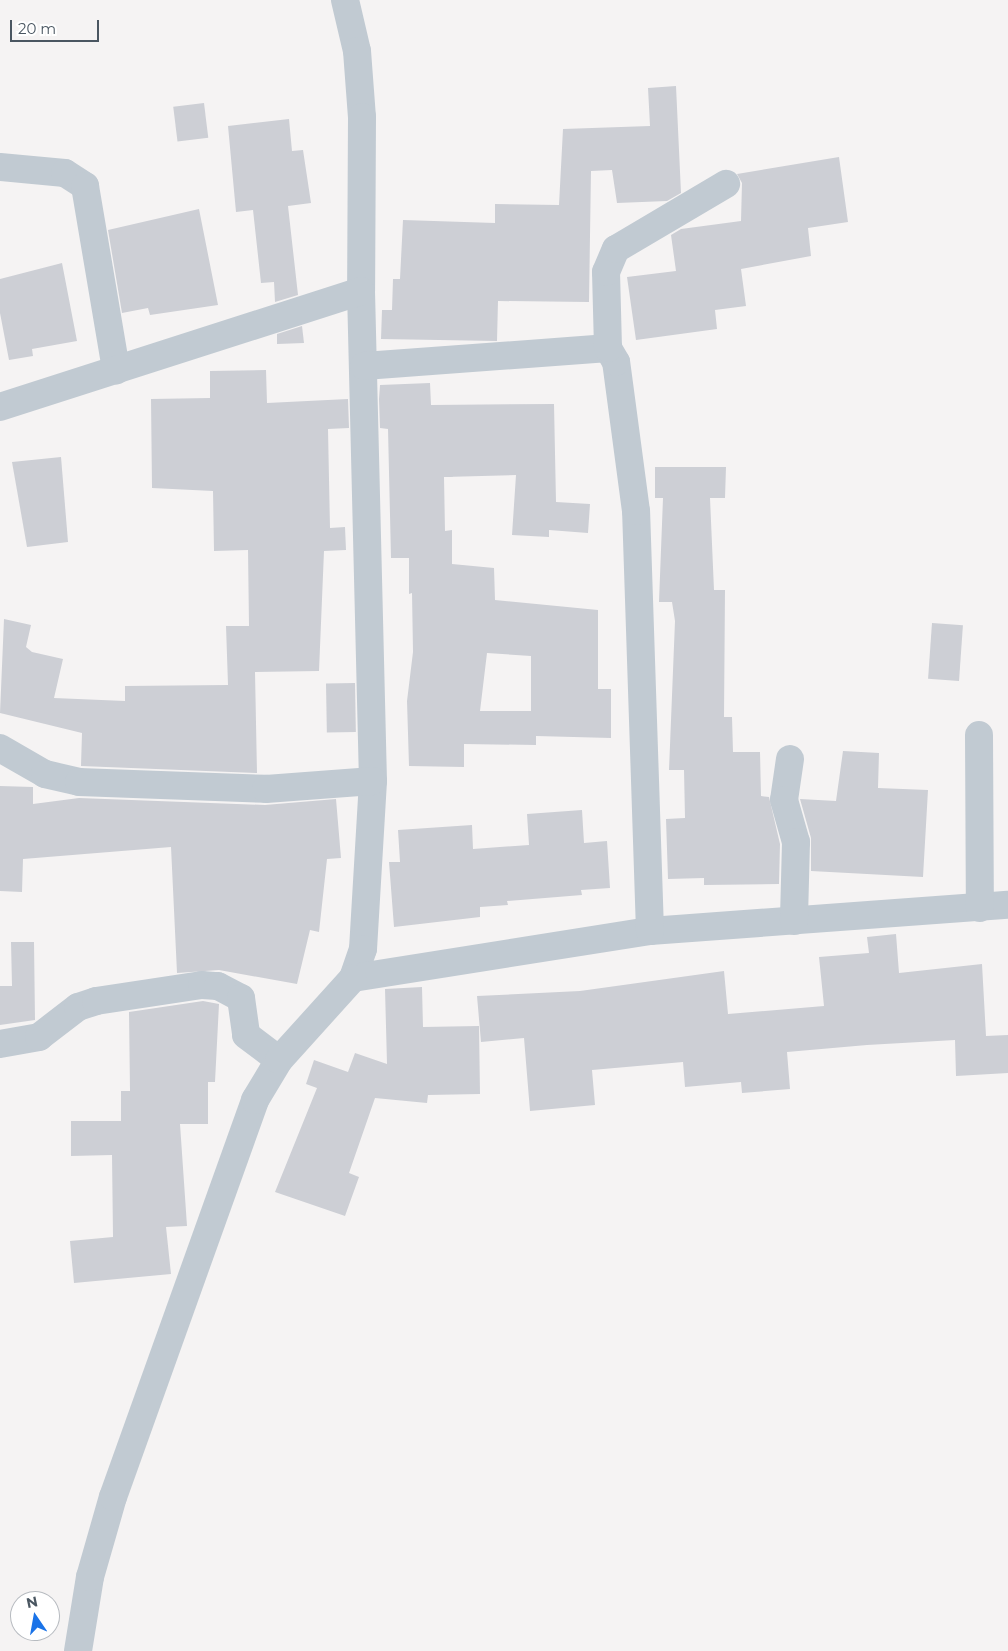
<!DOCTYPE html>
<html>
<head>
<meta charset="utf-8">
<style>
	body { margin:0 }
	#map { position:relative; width:1008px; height:1651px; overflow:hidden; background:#f5f3f3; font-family:Montserrat,sans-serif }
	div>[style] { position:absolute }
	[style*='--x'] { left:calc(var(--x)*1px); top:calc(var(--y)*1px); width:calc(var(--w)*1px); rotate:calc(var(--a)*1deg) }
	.building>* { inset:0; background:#cdcfd5; transform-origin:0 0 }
	.minor>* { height:28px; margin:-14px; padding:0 14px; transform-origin:14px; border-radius:14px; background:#c1cad2 }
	span { translate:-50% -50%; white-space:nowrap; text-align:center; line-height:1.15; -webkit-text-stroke:4px #fff; paint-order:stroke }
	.north { position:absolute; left:10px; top:1591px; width:50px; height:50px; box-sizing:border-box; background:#fff; border:1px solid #b7bbc0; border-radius:50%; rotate:348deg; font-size:14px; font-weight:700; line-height:20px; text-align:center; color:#4a5661 }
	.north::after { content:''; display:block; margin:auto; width:18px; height:22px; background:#1a73e8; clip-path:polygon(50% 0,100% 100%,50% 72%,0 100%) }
	.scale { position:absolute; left:10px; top:20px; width:89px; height:22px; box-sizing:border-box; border:2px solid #4a5661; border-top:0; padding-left:6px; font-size:15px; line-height:18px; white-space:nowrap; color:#4a5661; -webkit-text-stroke:4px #fff; paint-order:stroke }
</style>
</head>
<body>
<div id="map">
	<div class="building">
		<div style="clip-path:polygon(676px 86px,681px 193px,667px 201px,617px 203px,612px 170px,591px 171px,589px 302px,498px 301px,497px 341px,381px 339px,382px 310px,392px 310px,393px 279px,400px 279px,403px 220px,495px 223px,495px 204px,559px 205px,563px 129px,650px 126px,648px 88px)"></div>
		<div style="left:204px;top:103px;width:35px;height:31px;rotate:83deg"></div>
		<div style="clip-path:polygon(289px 119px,292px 151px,303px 150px,311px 203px,288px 206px,298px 295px,275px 302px,274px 282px,261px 283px,253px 210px,236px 212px,228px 126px)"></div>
		<div style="clip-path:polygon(839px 157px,848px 222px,808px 228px,811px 256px,741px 269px,746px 306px,715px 310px,717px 329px,636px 340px,627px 277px,676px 271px,671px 235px,681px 229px,741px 221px,742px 183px,737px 174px)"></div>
		<div style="clip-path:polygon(199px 209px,218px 305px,150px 315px,148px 308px,122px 313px,108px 230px)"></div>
		<div style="clip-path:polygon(62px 263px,77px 341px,32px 349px,33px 356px,9px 360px,0 313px,0 279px)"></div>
		<div style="clip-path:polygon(302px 326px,304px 343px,277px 344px,277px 334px)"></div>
		<div style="clip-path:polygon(266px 370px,267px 403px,348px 399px,349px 428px,328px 429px,330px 528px,345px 527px,346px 550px,324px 551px,319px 671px,255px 672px,257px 773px,81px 766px,82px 733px,0 713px,4px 619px,31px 625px,26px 647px,32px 652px,63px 659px,54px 698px,125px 701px,125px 686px,228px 685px,226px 626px,249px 626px,248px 550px,214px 551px,213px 491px,152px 488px,151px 399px,210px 398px,210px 371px)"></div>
		<div style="clip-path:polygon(evenodd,430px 383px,431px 405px,554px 404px,556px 502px,590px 504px,588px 533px,549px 530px,549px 537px,512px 535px,516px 475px,444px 477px,445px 531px,452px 530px,452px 564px,494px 568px,495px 600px,598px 610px,598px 689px,611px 689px,611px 738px,536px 736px,536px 745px,464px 744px,464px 767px,409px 766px,407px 701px,413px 652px,412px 593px,409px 594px,409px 558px,391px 558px,388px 429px,380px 428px,379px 399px,380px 385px,430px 383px,487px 653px,531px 656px,531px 711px,480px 711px,487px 653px)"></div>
		<div style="clip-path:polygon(61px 457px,68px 542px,27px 547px,12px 462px)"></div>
		<div style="clip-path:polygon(655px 467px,726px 467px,725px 498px,710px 498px,714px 590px,725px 590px,724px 717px,732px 717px,733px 752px,760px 752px,761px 796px,769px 797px,780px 844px,779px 884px,704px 885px,704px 878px,668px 879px,666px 819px,685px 818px,684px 770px,669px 770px,675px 621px,672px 602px,659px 602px,663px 498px,655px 498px)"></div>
		<div style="left:932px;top:623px;width:31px;height:56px;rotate:4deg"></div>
		<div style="left:355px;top:683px;width:49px;height:29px;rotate:89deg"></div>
		<div style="clip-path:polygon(843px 751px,879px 753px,878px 788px,928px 790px,923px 877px,811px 871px,811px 838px,800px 799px,836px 801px)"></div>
		<div style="clip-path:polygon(0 786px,33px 787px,33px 804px,79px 798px,265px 805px,336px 799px,341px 858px,327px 859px,319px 932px,310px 930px,297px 984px,219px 970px,177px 973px,171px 847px,23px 859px,22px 892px,0 891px)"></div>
		<div style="clip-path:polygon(582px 810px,584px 843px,607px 841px,610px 888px,581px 890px,582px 895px,507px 901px,508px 905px,480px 907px,480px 917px,394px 927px,389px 862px,400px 862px,398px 830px,472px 825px,473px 849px,529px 845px,527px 814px)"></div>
		<div style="clip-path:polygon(896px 934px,899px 973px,982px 964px,986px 1036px,1008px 1035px,1008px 1073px,956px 1076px,955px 1040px,867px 1045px,787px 1052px,790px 1089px,742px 1093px,741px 1082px,685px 1087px,683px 1062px,592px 1070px,595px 1105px,530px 1111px,524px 1038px,481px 1042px,477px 996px,580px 991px,724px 971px,728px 1014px,824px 1006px,819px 957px,869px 953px,867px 937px)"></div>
		<div style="clip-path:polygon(11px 942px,34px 942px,35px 1020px,0 1025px,0 986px,12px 986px)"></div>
		<div style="clip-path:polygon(422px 987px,423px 1027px,479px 1026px,480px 1094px,428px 1095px,427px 1103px,375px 1098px,349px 1173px,359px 1177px,345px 1216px,275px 1192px,317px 1088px,306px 1084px,314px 1060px,348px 1072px,355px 1053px,387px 1064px,385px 989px)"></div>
		<div style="clip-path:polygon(203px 1001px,219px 1004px,215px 1082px,208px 1082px,208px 1124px,180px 1124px,187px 1226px,166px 1227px,171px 1274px,74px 1283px,70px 1241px,113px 1237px,112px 1155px,71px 1156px,71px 1121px,121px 1121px,121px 1091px,130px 1091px,129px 1012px)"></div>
	</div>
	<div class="minor">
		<div style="--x:345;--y:0;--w:52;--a:76.8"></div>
		<div style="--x:357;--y:51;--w:66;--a:85.7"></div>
		<div style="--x:362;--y:117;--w:174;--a:90.3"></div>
		<div style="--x:361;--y:291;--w:490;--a:88.6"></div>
		<div style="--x:373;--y:781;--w:168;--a:93.4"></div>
		<div style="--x:363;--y:949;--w:31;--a:109"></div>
		<div style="--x:353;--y:978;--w:301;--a:-9"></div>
		<div style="--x:650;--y:931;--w:359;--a:-4.2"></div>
		<div style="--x:0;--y:167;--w:65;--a:5.3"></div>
		<div style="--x:65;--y:173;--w:24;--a:33"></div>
		<div style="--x:85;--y:186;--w:187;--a:80.4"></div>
		<div style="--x:364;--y:366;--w:245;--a:-4.2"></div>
		<div style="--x:0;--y:407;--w:379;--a:-17.8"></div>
		<div style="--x:979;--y:735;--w:173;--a:89.7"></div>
		<div style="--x:0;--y:748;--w:52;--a:30"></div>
		<div style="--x:45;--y:774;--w:35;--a:13"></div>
		<div style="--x:79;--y:782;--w:187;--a:2.1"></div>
		<div style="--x:266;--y:789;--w:107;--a:-4.3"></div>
		<div style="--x:790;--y:759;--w:41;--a:98.3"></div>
		<div style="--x:784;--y:800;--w:44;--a:74.1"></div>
		<div style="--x:796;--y:842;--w:79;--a:91.5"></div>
		<div style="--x:650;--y:931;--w:420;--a:-91.9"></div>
		<div style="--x:636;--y:511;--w:150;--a:-97.6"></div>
		<div style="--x:616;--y:362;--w:16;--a:-120"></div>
		<div style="--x:608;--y:348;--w:76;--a:-91.5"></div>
		<div style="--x:606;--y:272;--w:25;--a:-67"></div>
		<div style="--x:616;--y:249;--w:128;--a:-30.6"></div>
		<div style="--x:0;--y:1044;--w:40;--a:-10"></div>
		<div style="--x:39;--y:1037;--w:49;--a:-37.6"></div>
		<div style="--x:78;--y:1007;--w:19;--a:-18"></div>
		<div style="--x:96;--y:1001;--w:107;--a:-8.6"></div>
		<div style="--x:202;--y:985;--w:16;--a:4"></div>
		<div style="--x:218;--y:986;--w:26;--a:28"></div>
		<div style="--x:241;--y:998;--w:37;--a:82"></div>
		<div style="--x:246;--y:1035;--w:41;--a:37.1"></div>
		<div style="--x:78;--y:1651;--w:75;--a:-80.8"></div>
		<div style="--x:90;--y:1577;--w:83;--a:-74"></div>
		<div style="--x:113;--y:1497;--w:422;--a:-70.3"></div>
		<div style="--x:255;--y:1100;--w:47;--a:-59"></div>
		<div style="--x:279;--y:1060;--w:110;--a:-47.9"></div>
	</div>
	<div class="north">N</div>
	<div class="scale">20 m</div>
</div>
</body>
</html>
